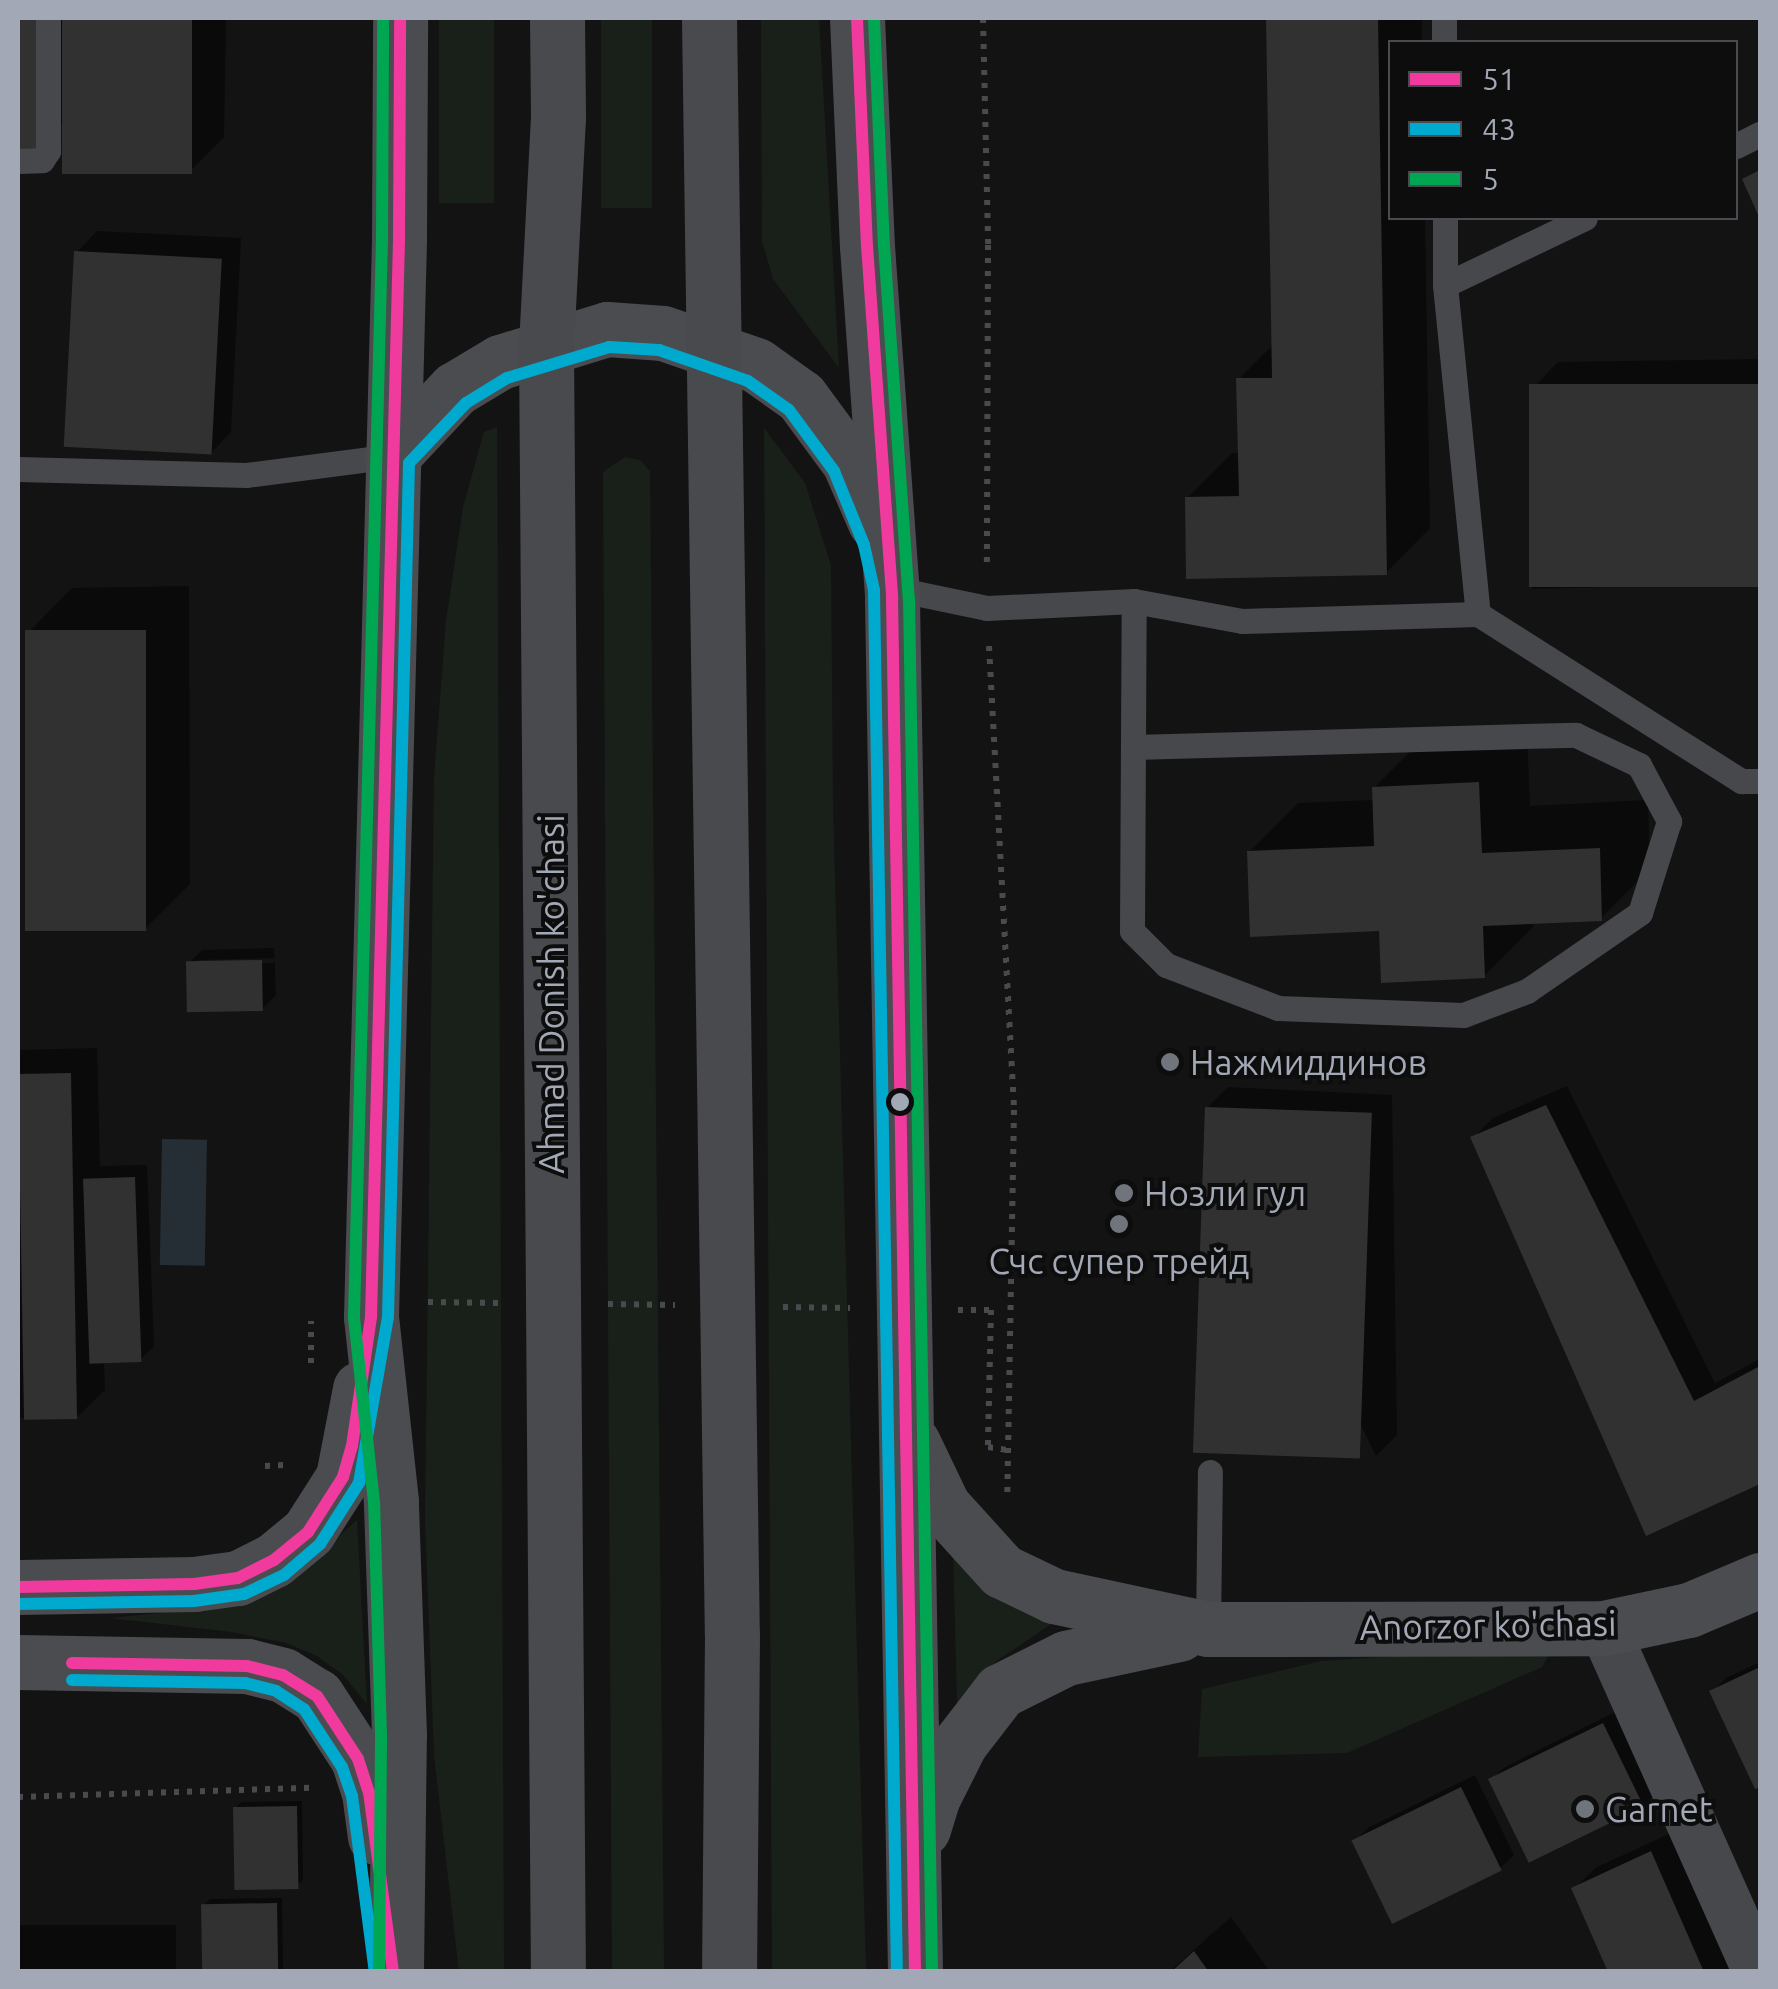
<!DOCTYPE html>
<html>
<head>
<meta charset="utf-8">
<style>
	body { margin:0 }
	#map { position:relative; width:1778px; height:1989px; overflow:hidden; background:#131313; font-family:Ubuntu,sans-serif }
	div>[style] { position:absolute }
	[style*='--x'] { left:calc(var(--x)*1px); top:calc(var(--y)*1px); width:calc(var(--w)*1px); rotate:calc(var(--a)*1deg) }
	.green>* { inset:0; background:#19201a; transform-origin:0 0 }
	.water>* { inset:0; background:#252e35; transform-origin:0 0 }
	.shadow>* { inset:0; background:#0007; transform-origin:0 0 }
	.building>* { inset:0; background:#313132; transform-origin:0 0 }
	.path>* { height:6px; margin-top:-3px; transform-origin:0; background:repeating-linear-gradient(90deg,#484a4d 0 5px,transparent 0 13px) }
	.lane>* { height:25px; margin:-12.5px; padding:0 12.5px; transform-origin:12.5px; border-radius:12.5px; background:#46484c }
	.street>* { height:50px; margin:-25px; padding:0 25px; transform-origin:25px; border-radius:25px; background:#46484c }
	.secondary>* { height:55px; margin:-27.5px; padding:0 27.5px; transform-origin:27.5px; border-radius:27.5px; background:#4a4c50 }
	.primary>* { height:55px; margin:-27.5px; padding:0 27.5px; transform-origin:27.5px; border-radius:27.5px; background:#494a4d }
	.bus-1>* { height:12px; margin:-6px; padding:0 6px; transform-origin:6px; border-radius:6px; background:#f13a9d }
	.bus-2>* { height:12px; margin:-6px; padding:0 6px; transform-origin:6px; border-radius:6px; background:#00a9ce }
	.bus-3>* { height:12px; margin:-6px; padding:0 6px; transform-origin:6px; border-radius:6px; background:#00a651 }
	.dots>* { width:28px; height:28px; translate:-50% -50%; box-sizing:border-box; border:5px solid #0d0d0e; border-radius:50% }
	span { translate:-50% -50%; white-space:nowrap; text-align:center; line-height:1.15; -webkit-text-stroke:8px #0d0d0e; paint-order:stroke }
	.street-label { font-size:35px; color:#a2a8b5 }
	.poi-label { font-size:35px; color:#a2a8b5 }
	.left { translate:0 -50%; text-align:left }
	.frame { position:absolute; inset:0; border:20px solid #a2a8b5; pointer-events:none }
	.legend { position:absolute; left:1388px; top:40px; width:350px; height:180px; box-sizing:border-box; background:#0d0d0e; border:2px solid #494b51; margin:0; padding:12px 18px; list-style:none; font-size:30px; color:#a2a8b5 }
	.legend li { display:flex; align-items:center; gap:20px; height:50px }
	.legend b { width:50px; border:2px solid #494b51 }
</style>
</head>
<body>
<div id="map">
	<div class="green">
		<div style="left:439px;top:18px;width:55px;height:185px"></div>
		<div style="left:601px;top:18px;width:51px;height:190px"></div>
		<div style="clip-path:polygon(761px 18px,819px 18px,839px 368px,773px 279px,762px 241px)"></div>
		<div style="clip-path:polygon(497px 427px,504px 1971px,459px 1972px,434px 1755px,425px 1520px,434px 777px,446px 621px,463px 507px,484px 432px)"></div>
		<div style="clip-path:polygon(764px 428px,805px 483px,831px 565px,833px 807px,866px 1971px,772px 1971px)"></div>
		<div style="clip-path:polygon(625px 457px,640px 460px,650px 471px,664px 1972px,612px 1971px,603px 472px)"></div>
		<div style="clip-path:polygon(357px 1520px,367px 1704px,342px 1674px,317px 1656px,286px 1643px,232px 1632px,110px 1618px,220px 1607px,289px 1581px)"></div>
		<div style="clip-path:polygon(953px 1549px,1057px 1620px,998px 1660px,957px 1705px)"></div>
		<div style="clip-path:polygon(1499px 1649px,1548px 1656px,1542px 1667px,1347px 1753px,1198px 1757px,1202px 1689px,1322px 1661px)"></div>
	</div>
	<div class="water">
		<div style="left:162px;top:1139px;width:45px;height:126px;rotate:1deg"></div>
	</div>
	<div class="shadow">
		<div style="clip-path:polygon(18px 18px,226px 18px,224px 137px,188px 173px,64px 122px,36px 150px,18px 150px)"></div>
		<div style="clip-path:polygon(1269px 18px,1422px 18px,1422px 42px,1390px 42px,1390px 218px,1425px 218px,1430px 528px,1386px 573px,1187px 498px,1232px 453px,1240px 453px,1239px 379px,1274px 344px)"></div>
		<div style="clip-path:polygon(97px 231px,241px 238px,231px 432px,211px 453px,77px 252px)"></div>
		<div style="clip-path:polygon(1760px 359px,1760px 584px,1532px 589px,1532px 389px,1558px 362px)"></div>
		<div style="clip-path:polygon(189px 586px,190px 884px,146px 928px,28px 633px,72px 588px)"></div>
		<div style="clip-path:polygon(1527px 734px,1530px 806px,1648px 800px,1650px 869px,1601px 918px,1532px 921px,1533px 927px,1484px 976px,1381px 929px,1249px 852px,1298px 803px,1375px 800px,1374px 788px,1423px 739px)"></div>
		<div style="clip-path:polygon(evenodd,274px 948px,276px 995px,262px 1009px,188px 964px,202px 950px,274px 948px,274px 958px,274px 963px,199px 965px,199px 960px,274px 958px)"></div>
		<div style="clip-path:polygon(97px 1048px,100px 1166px,147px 1165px,154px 1346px,140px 1360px,104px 1361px,105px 1390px,78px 1416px,18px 1418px,18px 1050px)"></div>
		<div style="clip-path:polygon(1567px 1086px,1715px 1383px,1760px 1359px,1760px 1482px,1647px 1532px,1473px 1138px,1493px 1118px)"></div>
		<div style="clip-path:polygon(1228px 1087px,1392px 1095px,1397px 1435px,1376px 1456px,1207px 1108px)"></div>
		<div style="clip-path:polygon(1760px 1662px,1760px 1784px,1756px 1786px,1712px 1692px,1726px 1678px)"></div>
		<div style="clip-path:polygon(1617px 1711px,1657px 1792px,1643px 1805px,1491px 1780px,1505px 1767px)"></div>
		<div style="clip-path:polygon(1475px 1775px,1514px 1855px,1500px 1868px,1355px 1841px,1368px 1828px)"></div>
		<div style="clip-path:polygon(302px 1801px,303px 1880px,296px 1886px,235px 1808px,242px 1802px)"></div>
		<div style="clip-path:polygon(1671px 1833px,1732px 1972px,1611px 1972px,1574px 1889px,1595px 1868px)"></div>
		<div style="clip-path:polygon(282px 1898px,283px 1972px,205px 1972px,204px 1905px,210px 1899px)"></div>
		<div style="clip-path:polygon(1231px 1917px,1270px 1972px,1169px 1972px)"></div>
		<div style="left:176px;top:1925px;width:47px;height:158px;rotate:90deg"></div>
	</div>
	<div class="building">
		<div style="left:18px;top:18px;width:19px;height:135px"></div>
		<div style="left:62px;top:18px;width:130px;height:156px"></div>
		<div style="clip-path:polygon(1266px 18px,1378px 18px,1387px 575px,1186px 579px,1185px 497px,1239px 496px,1236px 378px,1272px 378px)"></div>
		<div style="clip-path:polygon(1760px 170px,1760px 219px,1742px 179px)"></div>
		<div style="left:74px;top:251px;width:148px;height:196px;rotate:3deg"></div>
		<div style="left:1760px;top:384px;width:203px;height:231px;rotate:90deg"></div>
		<div style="left:146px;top:630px;width:301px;height:121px;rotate:90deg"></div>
		<div style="clip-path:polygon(1479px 782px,1482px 853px,1600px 848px,1602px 921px,1483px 926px,1485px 978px,1381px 983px,1379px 931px,1250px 937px,1247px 851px,1374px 846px,1372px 787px)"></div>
		<div style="left:262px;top:960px;width:51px;height:76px;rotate:89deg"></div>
		<div style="left:71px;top:1073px;width:346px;height:53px;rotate:89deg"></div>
		<div style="clip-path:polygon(1546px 1105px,1694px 1401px,1760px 1366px,1760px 1484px,1646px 1536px,1470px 1137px)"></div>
		<div style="left:1205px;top:1107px;width:167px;height:346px;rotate:2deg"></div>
		<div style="left:135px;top:1177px;width:185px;height:52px;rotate:88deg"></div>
		<div style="clip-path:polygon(1760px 1667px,1760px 1787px,1755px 1789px,1709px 1691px)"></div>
		<div style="left:1603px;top:1723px;width:93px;height:128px;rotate:64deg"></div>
		<div style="left:1461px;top:1787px;width:93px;height:122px;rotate:64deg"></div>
		<div style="left:297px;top:1806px;width:83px;height:64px;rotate:89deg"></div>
		<div style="clip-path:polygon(1651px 1851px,1704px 1972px,1608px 1972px,1571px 1888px)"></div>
		<div style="left:277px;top:1903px;width:69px;height:76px;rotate:89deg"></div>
		<div style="clip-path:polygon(1194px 1951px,1209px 1972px,1171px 1972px)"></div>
	</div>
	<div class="path">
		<div style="--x:983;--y:18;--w:227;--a:88.7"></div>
		<div style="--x:988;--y:245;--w:323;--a:90.2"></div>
		<div style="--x:989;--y:646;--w:465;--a:86.9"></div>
		<div style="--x:1014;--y:1110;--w:382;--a:91"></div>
		<div style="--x:428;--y:1302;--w:72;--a:0.8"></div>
		<div style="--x:608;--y:1304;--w:67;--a:0.9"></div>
		<div style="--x:783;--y:1307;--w:67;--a:0.9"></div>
		<div style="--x:958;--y:1310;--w:33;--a:0"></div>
		<div style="--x:991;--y:1310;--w:137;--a:91.3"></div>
		<div style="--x:988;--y:1447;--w:20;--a:9"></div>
		<div style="--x:311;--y:1363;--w:42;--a:-90"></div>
		<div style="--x:265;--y:1466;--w:19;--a:-3"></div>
		<div style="--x:18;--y:1797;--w:293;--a:-1.8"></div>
	</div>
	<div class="lane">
		<div style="--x:1444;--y:18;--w:24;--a:90"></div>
		<div style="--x:1736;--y:146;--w:27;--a:-27"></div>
		<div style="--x:18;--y:161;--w:24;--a:-2"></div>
		<div style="--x:42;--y:160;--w:11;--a:-56"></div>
		<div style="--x:48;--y:151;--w:133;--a:-90"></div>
		<div style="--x:1445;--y:218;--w:67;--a:90"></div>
		<div style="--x:1445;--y:285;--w:331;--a:84.3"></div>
		<div style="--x:1445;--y:285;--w:155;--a:-25.6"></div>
		<div style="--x:18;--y:469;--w:228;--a:1.5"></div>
		<div style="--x:246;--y:475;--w:147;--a:-7.4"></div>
		<div style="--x:891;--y:588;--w:98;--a:11.8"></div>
		<div style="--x:987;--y:608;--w:147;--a:-2.7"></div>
		<div style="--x:1134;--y:601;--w:110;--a:10.5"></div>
		<div style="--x:1242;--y:621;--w:236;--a:-1.7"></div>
		<div style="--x:1478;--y:614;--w:312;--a:32.4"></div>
		<div style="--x:1741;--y:781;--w:19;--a:0"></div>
		<div style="--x:1133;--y:747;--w:443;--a:-1.6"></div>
		<div style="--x:1576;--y:735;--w:70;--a:25.5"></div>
		<div style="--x:1639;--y:765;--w:64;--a:61.8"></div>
		<div style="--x:1669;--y:821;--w:96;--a:107.5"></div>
		<div style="--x:1640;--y:913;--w:137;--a:145.4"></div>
		<div style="--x:1527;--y:991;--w:68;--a:159.4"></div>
		<div style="--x:1463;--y:1015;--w:185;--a:-177.8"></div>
		<div style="--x:1278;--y:1008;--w:120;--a:-159"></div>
		<div style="--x:1166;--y:965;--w:48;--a:-135"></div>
		<div style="--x:1132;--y:931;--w:330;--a:-89.7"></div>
		<div style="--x:1208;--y:1629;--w:157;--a:-89.3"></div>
	</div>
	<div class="street">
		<div style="--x:1604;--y:1628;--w:377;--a:65.9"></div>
	</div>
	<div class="secondary">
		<div style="--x:857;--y:18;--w:228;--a:87.5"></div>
		<div style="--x:867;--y:246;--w:354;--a:85.9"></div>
		<div style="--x:892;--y:599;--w:1373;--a:89.04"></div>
		<div style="--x:392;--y:456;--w:92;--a:-46.8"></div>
		<div style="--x:455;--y:389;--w:52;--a:-31"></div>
		<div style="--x:500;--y:362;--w:112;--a:-17.1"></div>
		<div style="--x:607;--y:329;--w:56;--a:4.1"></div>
		<div style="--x:663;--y:333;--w:98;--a:19"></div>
		<div style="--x:756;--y:365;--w:55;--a:35.4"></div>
		<div style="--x:801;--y:397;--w:81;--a:53.6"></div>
		<div style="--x:849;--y:462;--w:65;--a:66.6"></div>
		<div style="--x:913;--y:1443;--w:70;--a:64.5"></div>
		<div style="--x:943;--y:1506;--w:88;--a:47.8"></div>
		<div style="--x:1002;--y:1571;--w:58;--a:25.7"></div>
		<div style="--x:1054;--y:1596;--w:157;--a:12.1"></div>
		<div style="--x:1208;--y:1629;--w:396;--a:-0.1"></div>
		<div style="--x:1604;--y:1628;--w:87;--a:-12"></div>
		<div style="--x:1689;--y:1610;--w:77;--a:-22.9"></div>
		<div style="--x:18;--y:1587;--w:176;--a:-1"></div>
		<div style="--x:194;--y:1584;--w:44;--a:-7.8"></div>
		<div style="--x:238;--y:1578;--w:40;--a:-26.6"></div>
		<div style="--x:274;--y:1560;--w:44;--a:-39.5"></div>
		<div style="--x:308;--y:1532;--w:65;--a:-57.5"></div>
		<div style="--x:343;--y:1477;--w:90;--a:-79.1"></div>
		<div style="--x:18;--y:1662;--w:229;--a:1"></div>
		<div style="--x:247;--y:1666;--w:37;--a:14"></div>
		<div style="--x:283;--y:1675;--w:40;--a:32"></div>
		<div style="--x:317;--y:1696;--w:75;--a:56.9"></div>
		<div style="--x:358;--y:1759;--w:35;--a:72"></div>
		<div style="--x:369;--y:1792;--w:45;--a:82.4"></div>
		<div style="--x:923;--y:1829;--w:31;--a:-73"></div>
		<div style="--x:932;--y:1799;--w:63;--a:-63.4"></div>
		<div style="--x:960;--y:1743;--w:66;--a:-52.4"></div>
		<div style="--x:1000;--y:1691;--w:74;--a:-26.6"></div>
		<div style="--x:1066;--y:1658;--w:116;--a:-12"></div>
		<div style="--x:396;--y:1972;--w:237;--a:-89.3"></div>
		<div style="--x:399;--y:1735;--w:234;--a:-92"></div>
		<div style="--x:391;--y:1501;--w:185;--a:-96.2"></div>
		<div style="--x:371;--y:1317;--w:1079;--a:-88.51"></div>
		<div style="--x:399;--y:238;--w:220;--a:-89.7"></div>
	</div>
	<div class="primary">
		<div style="--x:557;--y:18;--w:99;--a:89.4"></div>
		<div style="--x:558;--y:117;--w:228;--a:93"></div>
		<div style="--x:546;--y:345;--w:1627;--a:89.58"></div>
		<div style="--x:709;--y:18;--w:1617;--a:89.19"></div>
		<div style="--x:732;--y:1635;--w:337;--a:90.5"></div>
	</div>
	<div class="bus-1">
		<div style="--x:857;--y:18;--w:228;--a:87.5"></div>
		<div style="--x:867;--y:246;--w:354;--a:85.9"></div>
		<div style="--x:892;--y:599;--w:1373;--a:89.04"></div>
		<div style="--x:18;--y:1587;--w:176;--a:-1"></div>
		<div style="--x:194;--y:1584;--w:44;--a:-7.8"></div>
		<div style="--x:238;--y:1578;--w:40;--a:-26.6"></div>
		<div style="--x:274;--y:1560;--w:44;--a:-39.5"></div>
		<div style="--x:308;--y:1532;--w:65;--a:-57.5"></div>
		<div style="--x:343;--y:1477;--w:32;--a:-74"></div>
		<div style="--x:352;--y:1446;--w:130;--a:-81.6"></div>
		<div style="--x:371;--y:1317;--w:1079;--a:-88.51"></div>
		<div style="--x:399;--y:238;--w:220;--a:-89.7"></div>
		<div style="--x:72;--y:1663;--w:175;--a:1"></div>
		<div style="--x:247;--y:1666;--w:37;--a:14"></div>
		<div style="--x:283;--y:1675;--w:40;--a:32"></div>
		<div style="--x:317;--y:1696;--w:75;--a:56.9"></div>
		<div style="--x:358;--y:1759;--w:35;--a:72"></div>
		<div style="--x:369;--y:1792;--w:182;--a:82.4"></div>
	</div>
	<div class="bus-2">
		<div style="--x:18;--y:1604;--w:176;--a:-1"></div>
		<div style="--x:194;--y:1601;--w:50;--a:-8"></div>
		<div style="--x:244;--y:1594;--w:44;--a:-25.4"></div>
		<div style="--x:284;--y:1575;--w:48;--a:-40.7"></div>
		<div style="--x:320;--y:1544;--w:72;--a:-57.4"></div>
		<div style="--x:359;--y:1483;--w:169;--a:-80.1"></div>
		<div style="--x:388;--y:1317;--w:854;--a:-88.59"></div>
		<div style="--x:409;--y:463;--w:83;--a:-46.5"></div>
		<div style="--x:466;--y:403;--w:48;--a:-31.4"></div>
		<div style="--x:507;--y:378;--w:107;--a:-16.9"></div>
		<div style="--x:609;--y:347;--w:50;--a:3.4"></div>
		<div style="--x:659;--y:350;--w:94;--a:19.2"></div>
		<div style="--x:748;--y:381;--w:50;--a:35.3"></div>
		<div style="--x:789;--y:410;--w:76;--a:53.6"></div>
		<div style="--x:834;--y:471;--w:80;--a:67.9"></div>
		<div style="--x:864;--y:545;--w:46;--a:77.5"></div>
		<div style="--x:874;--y:590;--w:1382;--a:89.05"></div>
		<div style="--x:72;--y:1680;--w:173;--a:1"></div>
		<div style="--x:245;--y:1683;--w:32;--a:14"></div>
		<div style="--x:276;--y:1691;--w:33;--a:33"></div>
		<div style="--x:304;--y:1709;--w:69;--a:56.8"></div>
		<div style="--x:342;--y:1767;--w:31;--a:71"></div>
		<div style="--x:352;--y:1796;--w:177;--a:82.6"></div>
	</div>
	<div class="bus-3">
		<div style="--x:874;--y:18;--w:227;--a:87.5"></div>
		<div style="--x:884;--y:245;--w:355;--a:86"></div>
		<div style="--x:909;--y:599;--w:1373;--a:89.04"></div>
		<div style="--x:379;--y:1972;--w:237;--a:-89.5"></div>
		<div style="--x:381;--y:1735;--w:233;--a:-91.7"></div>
		<div style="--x:374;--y:1502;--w:186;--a:-96.2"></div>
		<div style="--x:354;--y:1317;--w:1079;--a:-88.51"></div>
		<div style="--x:382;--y:238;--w:220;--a:-89.7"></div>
	</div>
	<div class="dots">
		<div style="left:1170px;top:1062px;background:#70747c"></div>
		<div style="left:900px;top:1102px;background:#a2a8b5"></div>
		<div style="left:1124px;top:1193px;background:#70747c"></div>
		<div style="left:1119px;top:1224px;background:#70747c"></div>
		<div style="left:1585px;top:1809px;background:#70747c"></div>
	</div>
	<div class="street-label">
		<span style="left:551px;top:994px;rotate:-90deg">Ahmad Donish ko'chasi</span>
		<span style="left:1488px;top:1625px;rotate:-1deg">Anorzor ko'chasi</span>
	</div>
	<div class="poi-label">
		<span class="left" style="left:1190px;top:1062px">Нажмиддинов</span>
		<span class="left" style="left:1144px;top:1193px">Нозли гул</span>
		<span style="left:1119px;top:1261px">Счс супер трейд</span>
		<span class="left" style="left:1605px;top:1809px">Garnet</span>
	</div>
	<div class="frame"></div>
	<ul class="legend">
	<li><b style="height:12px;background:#f13a9d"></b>51</li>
	<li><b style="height:12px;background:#00a9ce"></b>43</li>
	<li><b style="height:12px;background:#00a651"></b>5</li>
	</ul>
</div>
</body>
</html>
